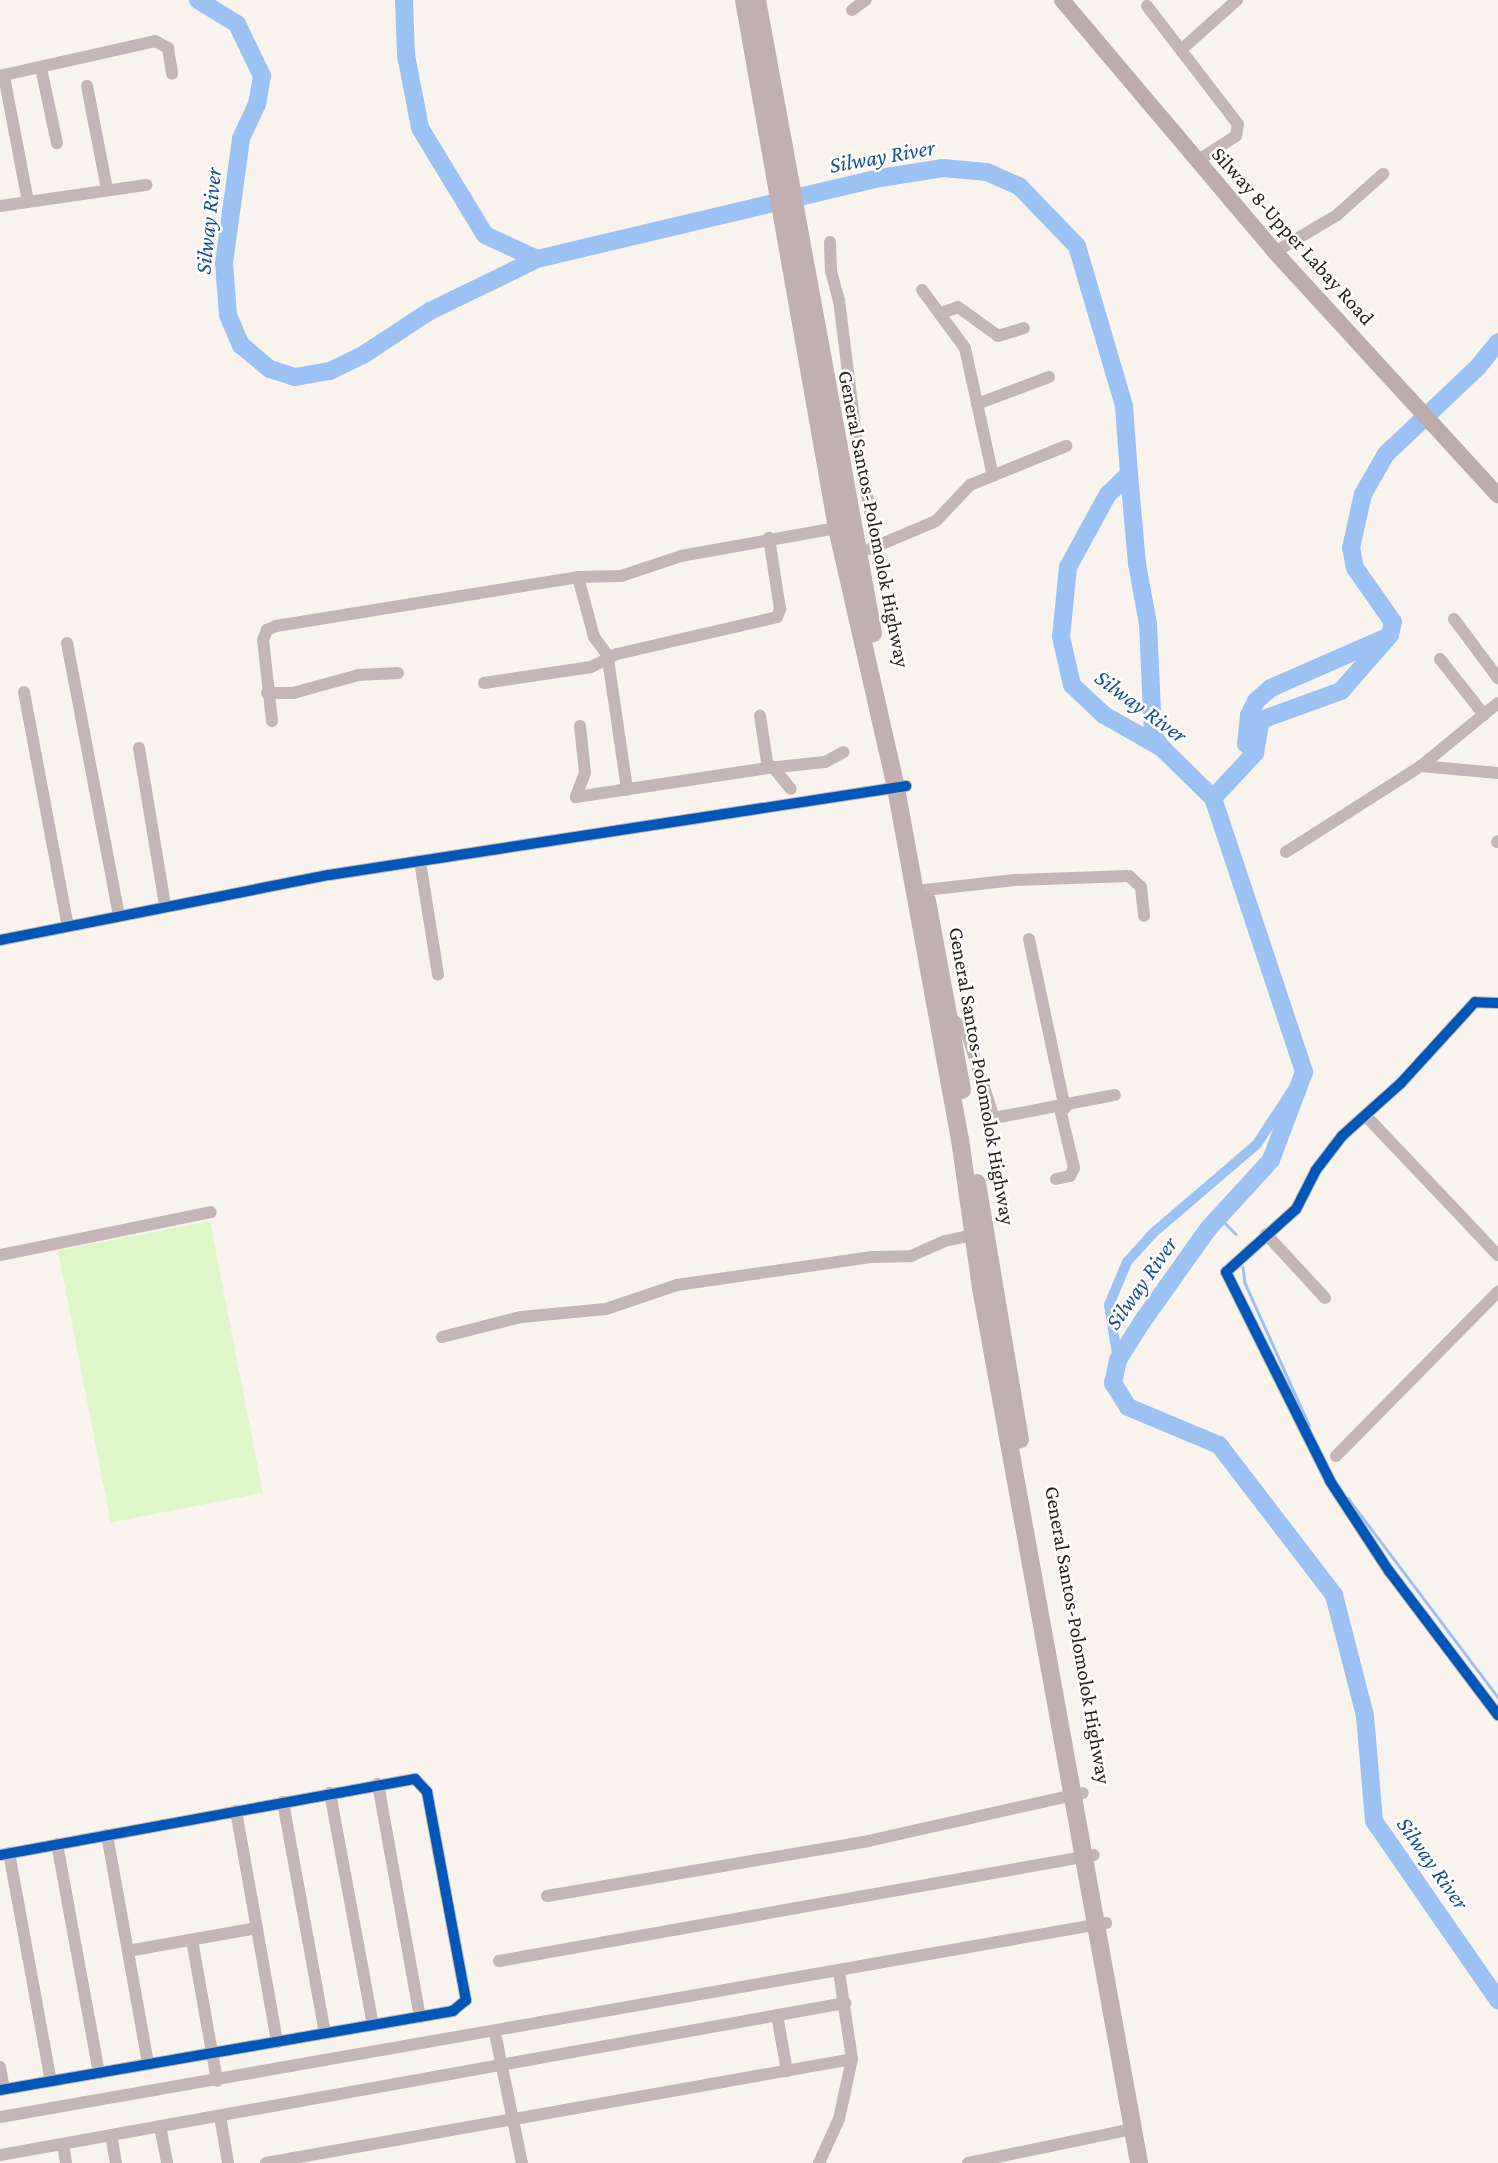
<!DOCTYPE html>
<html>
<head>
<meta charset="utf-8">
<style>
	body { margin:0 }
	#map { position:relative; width:1498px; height:2163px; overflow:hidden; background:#f9f3ed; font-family:"Crimson Pro",serif }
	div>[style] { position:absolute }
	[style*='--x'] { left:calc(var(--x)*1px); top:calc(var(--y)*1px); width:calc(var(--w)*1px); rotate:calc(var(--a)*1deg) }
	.green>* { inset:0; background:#def6c7; transform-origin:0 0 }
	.stream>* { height:2.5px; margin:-1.25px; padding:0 1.25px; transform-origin:1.25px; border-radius:1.25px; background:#9cc2f3 }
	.canal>* { height:10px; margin:-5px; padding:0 5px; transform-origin:5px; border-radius:5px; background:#9cc2f3 }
	.river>* { height:18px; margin:-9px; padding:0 9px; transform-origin:9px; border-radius:9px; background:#9cc2f3 }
	.minor>* { height:12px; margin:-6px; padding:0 6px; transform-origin:6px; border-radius:6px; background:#c4b6b6 }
	.major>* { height:16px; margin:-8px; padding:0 8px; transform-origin:8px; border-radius:8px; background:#bdacac }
	.highway>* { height:18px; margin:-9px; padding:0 9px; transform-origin:9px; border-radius:9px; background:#c1b0b0 }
	.cycleway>* { height:10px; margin:-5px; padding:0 5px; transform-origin:5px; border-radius:5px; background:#0057b8 }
	span { translate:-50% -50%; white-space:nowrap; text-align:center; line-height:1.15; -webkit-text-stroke:5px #fff; paint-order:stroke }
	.street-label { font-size:21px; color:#2c2218 }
	.water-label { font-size:23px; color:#184f90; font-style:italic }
</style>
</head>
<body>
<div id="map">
	<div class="green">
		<div style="left:210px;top:1221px;width:277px;height:155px;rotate:79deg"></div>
	</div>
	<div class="stream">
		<div style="--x:1219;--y:1217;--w:24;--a:45"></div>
		<div style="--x:1243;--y:1267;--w:16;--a:83"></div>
		<div style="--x:1245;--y:1283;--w:156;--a:65.7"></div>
		<div style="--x:1348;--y:1498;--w:249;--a:53"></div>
	</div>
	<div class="canal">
		<div style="--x:1118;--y:1360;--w:56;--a:-99.3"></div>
		<div style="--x:1109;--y:1305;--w:47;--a:-67.3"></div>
		<div style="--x:1127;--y:1262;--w:38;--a:-48"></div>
		<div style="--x:1152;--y:1234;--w:138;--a:-40.6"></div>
		<div style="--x:1257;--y:1144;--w:86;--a:-56.9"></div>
	</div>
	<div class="river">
		<div style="--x:198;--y:0;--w:46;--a:31.6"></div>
		<div style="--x:237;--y:24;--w:58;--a:64.3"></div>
		<div style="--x:262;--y:76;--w:28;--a:100"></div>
		<div style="--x:257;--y:104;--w:38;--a:115"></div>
		<div style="--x:241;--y:139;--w:125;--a:97.8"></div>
		<div style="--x:224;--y:263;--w:52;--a:85.6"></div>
		<div style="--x:228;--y:315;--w:33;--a:67"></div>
		<div style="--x:241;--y:345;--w:38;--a:40"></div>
		<div style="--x:270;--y:369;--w:26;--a:18"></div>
		<div style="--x:295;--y:377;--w:36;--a:-10"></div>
		<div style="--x:330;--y:371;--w:37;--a:-26"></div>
		<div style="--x:363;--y:355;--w:80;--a:-33.3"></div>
		<div style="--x:430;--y:311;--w:119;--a:-25.9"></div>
		<div style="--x:537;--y:259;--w:352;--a:-13.3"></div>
		<div style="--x:880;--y:178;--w:64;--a:-9"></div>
		<div style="--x:943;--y:168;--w:44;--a:5.2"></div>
		<div style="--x:987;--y:172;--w:35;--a:24"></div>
		<div style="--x:1019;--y:186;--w:83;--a:46"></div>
		<div style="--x:1077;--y:246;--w:167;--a:73.6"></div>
		<div style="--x:1124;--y:406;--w:68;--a:85.8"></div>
		<div style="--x:1129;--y:474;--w:29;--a:136"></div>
		<div style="--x:1108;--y:494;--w:83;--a:118.7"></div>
		<div style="--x:1068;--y:567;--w:70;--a:95.7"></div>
		<div style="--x:1061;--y:637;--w:49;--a:77.1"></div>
		<div style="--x:1072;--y:685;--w:44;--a:43.2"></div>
		<div style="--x:1104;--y:715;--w:67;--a:29.6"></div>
		<div style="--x:1162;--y:748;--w:71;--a:44.4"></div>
		<div style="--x:1213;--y:798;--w:289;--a:71.6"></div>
		<div style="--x:1304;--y:1072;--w:94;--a:110.6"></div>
		<div style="--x:1271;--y:1160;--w:93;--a:132.4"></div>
		<div style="--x:1208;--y:1229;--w:114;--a:125.4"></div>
		<div style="--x:1142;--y:1322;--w:45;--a:122.3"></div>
		<div style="--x:1118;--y:1360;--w:24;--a:102"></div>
		<div style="--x:1113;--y:1383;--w:28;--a:58"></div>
		<div style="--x:1128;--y:1407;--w:99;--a:22.7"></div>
		<div style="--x:1219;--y:1445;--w:189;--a:52.5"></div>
		<div style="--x:1334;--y:1595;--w:125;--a:75.6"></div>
		<div style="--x:1365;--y:1716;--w:105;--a:85.1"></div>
		<div style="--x:1374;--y:1821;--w:218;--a:55.3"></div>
		<div style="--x:404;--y:0;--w:55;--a:87.9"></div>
		<div style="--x:406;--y:55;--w:74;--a:79.1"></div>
		<div style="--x:420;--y:128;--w:125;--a:58.7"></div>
		<div style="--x:485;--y:235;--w:57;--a:24.8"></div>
		<div style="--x:1129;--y:474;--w:90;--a:84.9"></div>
		<div style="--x:1137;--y:564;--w:61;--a:79.6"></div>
		<div style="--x:1148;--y:624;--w:112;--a:87.4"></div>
		<div style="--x:1153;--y:736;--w:15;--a:53"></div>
		<div style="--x:1246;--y:744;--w:29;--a:-84"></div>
		<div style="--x:1249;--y:715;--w:16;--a:-63"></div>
		<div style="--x:1256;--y:701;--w:20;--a:-41"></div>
		<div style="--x:1271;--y:688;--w:127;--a:-23.7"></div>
		<div style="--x:1213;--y:798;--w:62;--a:-47"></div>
		<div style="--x:1255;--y:753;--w:34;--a:-80"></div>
		<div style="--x:1261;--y:720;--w:85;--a:-19.9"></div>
		<div style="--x:1341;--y:691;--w:74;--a:-48.8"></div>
		<div style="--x:1390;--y:635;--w:13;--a:-77"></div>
		<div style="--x:1393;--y:622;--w:66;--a:-125.1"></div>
		<div style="--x:1355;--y:568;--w:20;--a:-101"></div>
		<div style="--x:1351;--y:548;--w:55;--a:-77.5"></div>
		<div style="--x:1363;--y:494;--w:46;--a:-60.1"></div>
		<div style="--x:1386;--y:454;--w:127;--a:-43.4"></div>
		<div style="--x:1478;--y:367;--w:32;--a:-51"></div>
	</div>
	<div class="minor">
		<div style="--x:1147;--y:6;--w:149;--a:52.4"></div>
		<div style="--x:1238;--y:124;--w:12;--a:99"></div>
		<div style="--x:1236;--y:136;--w:46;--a:147.3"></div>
		<div style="--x:852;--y:10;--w:17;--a:-36"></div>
		<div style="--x:1182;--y:49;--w:74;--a:-41.7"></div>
		<div style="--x:41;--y:68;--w:77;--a:78"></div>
		<div style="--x:0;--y:76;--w:159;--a:-12.7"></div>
		<div style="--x:155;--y:41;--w:15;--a:28"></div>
		<div style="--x:168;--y:48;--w:26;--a:81"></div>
		<div style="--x:4;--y:76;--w:128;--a:79.2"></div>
		<div style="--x:87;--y:86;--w:105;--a:79"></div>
		<div style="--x:0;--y:206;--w:148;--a:-8.2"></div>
		<div style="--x:830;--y:242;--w:29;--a:88"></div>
		<div style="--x:831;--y:271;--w:30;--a:75"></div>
		<div style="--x:839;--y:300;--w:145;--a:82.9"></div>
		<div style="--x:857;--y:444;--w:105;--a:79"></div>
		<div style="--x:1275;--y:252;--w:72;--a:-30.8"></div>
		<div style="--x:1337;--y:215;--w:62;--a:-41.7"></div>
		<div style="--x:922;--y:290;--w:72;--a:53.4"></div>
		<div style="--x:965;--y:348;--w:131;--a:77.7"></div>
		<div style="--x:941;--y:313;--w:18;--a:-19"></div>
		<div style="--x:958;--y:307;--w:49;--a:35.9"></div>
		<div style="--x:998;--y:336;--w:27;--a:-17"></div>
		<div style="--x:977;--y:404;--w:77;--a:-20.6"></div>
		<div style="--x:870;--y:549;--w:72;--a:-23"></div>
		<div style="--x:936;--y:521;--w:50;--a:-46.6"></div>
		<div style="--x:970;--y:485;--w:104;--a:-22.1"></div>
		<div style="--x:578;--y:577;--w:62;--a:75.1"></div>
		<div style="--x:594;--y:637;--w:25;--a:53"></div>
		<div style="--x:1454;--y:619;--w:74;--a:53.3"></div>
		<div style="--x:67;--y:643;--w:278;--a:79.2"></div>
		<div style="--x:608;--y:659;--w:132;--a:81.7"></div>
		<div style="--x:1440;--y:659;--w:71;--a:51.8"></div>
		<div style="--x:484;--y:683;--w:108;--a:-8.5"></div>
		<div style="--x:591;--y:667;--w:29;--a:-27"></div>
		<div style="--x:617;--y:654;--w:164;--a:-13"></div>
		<div style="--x:777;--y:617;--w:9;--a:-69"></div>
		<div style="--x:780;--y:609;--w:72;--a:-98.8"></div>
		<div style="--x:24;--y:692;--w:238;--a:79.4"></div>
		<div style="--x:267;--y:693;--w:26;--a:0"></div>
		<div style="--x:293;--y:693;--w:68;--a:-15.3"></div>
		<div style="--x:359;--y:675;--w:39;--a:-3"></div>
		<div style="--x:272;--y:721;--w:81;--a:-96.3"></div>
		<div style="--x:263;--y:640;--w:11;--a:-68"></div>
		<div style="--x:267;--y:630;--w:10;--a:-24"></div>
		<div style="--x:276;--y:626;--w:306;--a:-9.2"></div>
		<div style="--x:578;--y:577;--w:43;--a:-1.3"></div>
		<div style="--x:621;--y:576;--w:63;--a:-18.4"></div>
		<div style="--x:681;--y:556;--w:158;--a:-10.2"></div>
		<div style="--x:580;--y:726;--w:47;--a:83.9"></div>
		<div style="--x:585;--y:773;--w:26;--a:111"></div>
		<div style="--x:576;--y:797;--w:194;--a:-8.6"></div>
		<div style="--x:768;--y:768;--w:53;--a:-98.7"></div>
		<div style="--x:139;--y:748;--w:159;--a:80.6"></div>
		<div style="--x:1421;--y:766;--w:77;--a:5.2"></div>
		<div style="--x:773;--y:767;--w:28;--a:51"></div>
		<div style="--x:768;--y:768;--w:57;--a:-6"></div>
		<div style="--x:825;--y:762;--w:21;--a:-28"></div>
		<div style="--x:1497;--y:842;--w:1;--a:-45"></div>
		<div style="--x:1286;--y:852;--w:160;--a:-32.5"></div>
		<div style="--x:1421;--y:766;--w:99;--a:-39.3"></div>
		<div style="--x:420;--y:861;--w:115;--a:81"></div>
		<div style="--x:925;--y:890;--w:90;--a:-6.4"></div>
		<div style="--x:1014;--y:880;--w:115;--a:-2"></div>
		<div style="--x:1129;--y:876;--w:16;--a:43"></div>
		<div style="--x:1141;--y:887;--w:29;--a:84"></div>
		<div style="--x:1029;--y:939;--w:173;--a:78"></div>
		<div style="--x:0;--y:940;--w:335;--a:-11.2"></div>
		<div style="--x:329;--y:875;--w:584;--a:-8.77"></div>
		<div style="--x:1498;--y:1003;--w:23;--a:-178"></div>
		<div style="--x:1475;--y:1002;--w:110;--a:132.4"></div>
		<div style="--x:1401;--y:1083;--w:79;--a:138.1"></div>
		<div style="--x:1342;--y:1136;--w:43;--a:127.4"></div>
		<div style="--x:1316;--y:1170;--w:44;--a:117.1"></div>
		<div style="--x:1296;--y:1209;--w:94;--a:138"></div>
		<div style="--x:1226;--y:1272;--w:233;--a:63.5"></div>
		<div style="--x:1330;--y:1481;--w:108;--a:56.8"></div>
		<div style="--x:1389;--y:1571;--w:181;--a:52.9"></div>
		<div style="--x:950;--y:1017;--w:21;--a:41"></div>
		<div style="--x:966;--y:1031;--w:91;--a:72.2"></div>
		<div style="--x:994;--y:1118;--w:123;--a:-10.8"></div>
		<div style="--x:1366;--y:1116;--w:192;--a:46.5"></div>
		<div style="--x:1056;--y:1179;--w:14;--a:-12"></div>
		<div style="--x:1070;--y:1176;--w:9;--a:-63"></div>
		<div style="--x:1074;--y:1168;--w:61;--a:-103.3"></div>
		<div style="--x:1266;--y:1234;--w:87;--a:47.3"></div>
		<div style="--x:0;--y:1255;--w:215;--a:-11.5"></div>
		<div style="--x:442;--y:1337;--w:81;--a:-14.2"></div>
		<div style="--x:521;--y:1317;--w:85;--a:-5.4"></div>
		<div style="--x:606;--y:1309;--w:75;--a:-18.7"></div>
		<div style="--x:677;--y:1285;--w:197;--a:-8.2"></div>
		<div style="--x:872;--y:1257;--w:39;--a:-1"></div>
		<div style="--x:911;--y:1256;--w:37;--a:-24"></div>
		<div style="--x:945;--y:1241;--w:29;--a:-12"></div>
		<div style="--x:1336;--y:1456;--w:231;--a:-45.4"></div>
		<div style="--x:378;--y:1784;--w:237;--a:79.8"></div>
		<div style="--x:330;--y:1793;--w:236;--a:79.5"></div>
		<div style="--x:283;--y:1802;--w:235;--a:79.7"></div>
		<div style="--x:236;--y:1811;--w:235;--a:79.9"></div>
		<div style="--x:107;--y:1835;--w:233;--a:79.8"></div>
		<div style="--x:57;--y:1844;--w:233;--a:79.6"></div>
		<div style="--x:9;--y:1853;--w:232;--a:79.6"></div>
		<div style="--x:0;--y:1855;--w:422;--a:-10.4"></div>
		<div style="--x:415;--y:1779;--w:18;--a:47"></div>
		<div style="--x:427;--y:1792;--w:212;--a:79.4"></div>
		<div style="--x:466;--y:2000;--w:17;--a:140"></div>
		<div style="--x:453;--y:2011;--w:460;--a:170.1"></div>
		<div style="--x:547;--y:1896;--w:326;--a:-9.7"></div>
		<div style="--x:868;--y:1841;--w:220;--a:-12.6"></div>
		<div style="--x:192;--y:1940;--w:143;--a:79.9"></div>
		<div style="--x:128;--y:1951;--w:131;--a:-10.1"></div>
		<div style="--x:499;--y:1961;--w:604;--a:-10.1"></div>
		<div style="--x:777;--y:2015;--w:57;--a:79.9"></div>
		<div style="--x:495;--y:2033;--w:133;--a:78.3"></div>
		<div style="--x:0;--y:2067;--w:22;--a:80"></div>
		<div style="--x:220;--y:2116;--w:48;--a:80.3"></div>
		<div style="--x:0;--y:2117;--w:1123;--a:-9.95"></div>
		<div style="--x:160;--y:2126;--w:38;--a:79"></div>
		<div style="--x:111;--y:2135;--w:28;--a:80"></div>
		<div style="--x:63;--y:2144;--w:19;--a:81"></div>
		<div style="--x:0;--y:2155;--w:859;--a:-10.2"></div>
		<div style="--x:266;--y:2163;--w:595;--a:-10.06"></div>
		<div style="--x:819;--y:2163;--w:48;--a:-65.6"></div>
		<div style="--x:839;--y:2119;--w:61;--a:-77.8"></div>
		<div style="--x:852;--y:2059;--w:88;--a:-98.5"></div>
		<div style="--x:968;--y:2163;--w:167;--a:-11.7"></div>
	</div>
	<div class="major">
		<div style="--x:1062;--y:0;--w:330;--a:49.8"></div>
		<div style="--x:1275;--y:252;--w:330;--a:47.5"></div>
	</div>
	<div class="highway">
		<div style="--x:744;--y:0;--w:536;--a:80.01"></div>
		<div style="--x:837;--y:528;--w:267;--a:77.2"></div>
		<div style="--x:896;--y:788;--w:357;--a:79.7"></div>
		<div style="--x:960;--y:1139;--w:150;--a:82"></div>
		<div style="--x:981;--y:1288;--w:889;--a:79.76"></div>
		<div style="--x:757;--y:0;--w:644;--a:79.62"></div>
		<div style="--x:927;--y:901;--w:192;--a:79.5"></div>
		<div style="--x:977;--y:1183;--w:260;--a:80.5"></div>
	</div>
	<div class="cycleway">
		<div style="--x:0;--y:940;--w:335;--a:-11.2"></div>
		<div style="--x:329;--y:875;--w:584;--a:-8.77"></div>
		<div style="--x:1498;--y:1003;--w:23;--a:-178"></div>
		<div style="--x:1475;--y:1002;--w:110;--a:132.4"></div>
		<div style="--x:1401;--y:1083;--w:79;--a:138.1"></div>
		<div style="--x:1342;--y:1136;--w:43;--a:127.4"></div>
		<div style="--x:1316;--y:1170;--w:44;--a:117.1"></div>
		<div style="--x:1296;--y:1209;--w:94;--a:138"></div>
		<div style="--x:1226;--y:1272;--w:233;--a:63.5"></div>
		<div style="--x:1330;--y:1481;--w:108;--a:56.8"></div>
		<div style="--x:1389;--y:1571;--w:181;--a:52.9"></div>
		<div style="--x:0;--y:1855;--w:422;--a:-10.4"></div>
		<div style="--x:415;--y:1779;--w:18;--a:47"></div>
		<div style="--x:427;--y:1792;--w:212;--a:79.4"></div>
		<div style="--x:466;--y:2000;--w:17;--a:140"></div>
		<div style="--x:453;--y:2011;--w:460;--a:170.1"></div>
	</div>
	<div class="street-label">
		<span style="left:1293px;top:236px;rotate:48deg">Silway 8-Upper Labay Road</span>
		<span style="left:874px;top:519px;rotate:79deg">General Santos-Polomolok Highway</span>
		<span style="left:982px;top:1076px;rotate:80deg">General Santos-Polomolok Highway</span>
		<span style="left:1078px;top:1635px;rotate:80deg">General Santos-Polomolok Highway</span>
	</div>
	<div class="water-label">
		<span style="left:882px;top:156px;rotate:-10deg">Silway River</span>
		<span style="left:208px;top:221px;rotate:-84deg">Silway River</span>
		<span style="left:1141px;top:706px;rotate:36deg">Silway River</span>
		<span style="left:1141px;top:1283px;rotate:-55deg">Silway River</span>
		<span style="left:1433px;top:1863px;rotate:55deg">Silway River</span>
	</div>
</div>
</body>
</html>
